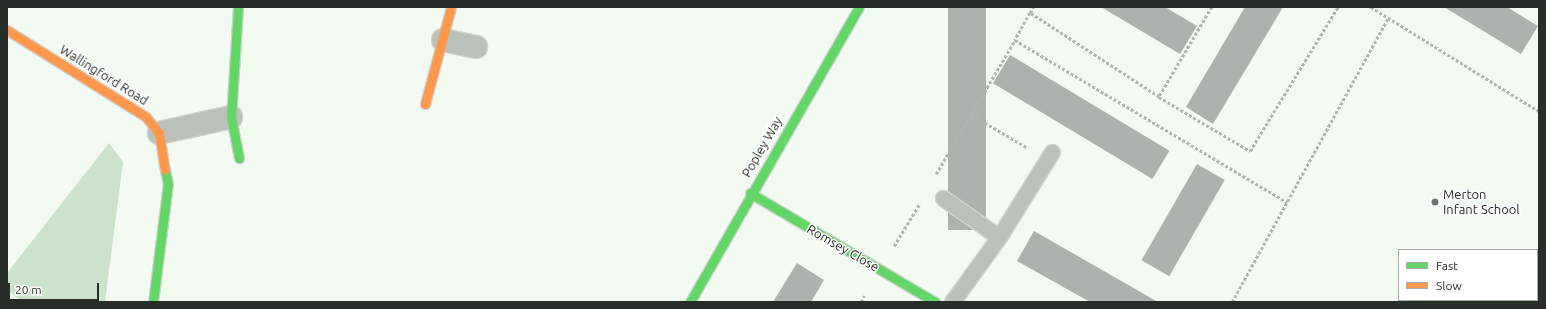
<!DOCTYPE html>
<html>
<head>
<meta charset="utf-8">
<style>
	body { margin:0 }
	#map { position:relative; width:1546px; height:309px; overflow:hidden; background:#f2faf2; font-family:Ubuntu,sans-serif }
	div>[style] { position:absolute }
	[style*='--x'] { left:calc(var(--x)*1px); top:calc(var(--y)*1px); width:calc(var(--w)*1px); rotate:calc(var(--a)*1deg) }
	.green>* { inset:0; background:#cbe3cb }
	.building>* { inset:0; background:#acb2ac; transform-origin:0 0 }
	.path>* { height:2.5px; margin-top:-1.25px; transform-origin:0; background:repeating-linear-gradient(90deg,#afb5af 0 3px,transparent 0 5px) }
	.roads { filter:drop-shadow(1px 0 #ced4ce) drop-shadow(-1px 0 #ced4ce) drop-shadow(0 1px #ced4ce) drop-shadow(0 -1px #ced4ce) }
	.lane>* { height:15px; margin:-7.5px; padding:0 7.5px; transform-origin:7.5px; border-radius:7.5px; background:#b9c1b9 }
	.street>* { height:22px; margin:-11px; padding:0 11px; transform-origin:11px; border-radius:11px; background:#b9c1b9 }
	.fast>* { height:9px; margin:-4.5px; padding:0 4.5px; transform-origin:4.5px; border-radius:4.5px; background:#63d668 }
	.slow>* { height:9px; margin:-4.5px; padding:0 4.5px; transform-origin:4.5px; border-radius:4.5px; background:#ff974d }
	.dots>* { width:11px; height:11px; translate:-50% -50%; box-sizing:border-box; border:2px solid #fff; border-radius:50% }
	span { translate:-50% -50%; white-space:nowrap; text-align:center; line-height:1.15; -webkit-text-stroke:3px #fff; paint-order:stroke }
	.street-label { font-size:13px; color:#272e27 }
	.poi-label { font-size:13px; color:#272e27 }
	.left { translate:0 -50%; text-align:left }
	.frame { position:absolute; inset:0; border:8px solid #272e27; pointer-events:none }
	.legend { position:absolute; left:1398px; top:249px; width:140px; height:52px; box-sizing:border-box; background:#fff; border:1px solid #a9aba9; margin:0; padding:5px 7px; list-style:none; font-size:12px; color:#272e27 }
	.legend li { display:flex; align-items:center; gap:8px; height:20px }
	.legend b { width:20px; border:1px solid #a9aba9 }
	.scale { position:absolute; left:8px; top:283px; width:91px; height:18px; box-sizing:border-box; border:2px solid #272e27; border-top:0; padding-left:5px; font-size:12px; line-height:14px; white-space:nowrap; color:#272e27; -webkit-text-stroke:3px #fff; paint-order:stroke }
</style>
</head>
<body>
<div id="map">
	<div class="green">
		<div style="clip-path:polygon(109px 143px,123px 162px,105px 302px,22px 302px,7px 290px,7px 273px)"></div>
	</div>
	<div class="building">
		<div style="left:948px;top:7px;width:38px;height:223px"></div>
		<div style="clip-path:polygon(1101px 7px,1165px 7px,1197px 26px,1180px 54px)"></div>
		<div style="clip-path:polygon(1245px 7px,1283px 7px,1213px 124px,1186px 107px)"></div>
		<div style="clip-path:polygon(1444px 7px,1507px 7px,1538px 26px,1521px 54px)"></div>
		<div style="left:1010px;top:55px;width:186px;height:33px;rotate:31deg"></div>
		<div style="left:1197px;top:164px;width:32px;height:111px;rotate:30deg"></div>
		<div style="clip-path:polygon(1034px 231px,1158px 302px,1090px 302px,1017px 261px)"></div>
		<div style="clip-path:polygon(797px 263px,824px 280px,811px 302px,773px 302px)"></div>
	</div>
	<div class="path">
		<div style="--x:1212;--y:7;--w:104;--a:120.5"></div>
		<div style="--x:1159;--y:97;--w:106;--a:30.7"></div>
		<div style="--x:1250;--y:151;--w:169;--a:-58.6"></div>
		<div style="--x:1371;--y:7;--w:198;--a:31.8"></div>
		<div style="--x:1030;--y:13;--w:7;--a:-63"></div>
		<div style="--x:1159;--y:97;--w:154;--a:-146.9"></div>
		<div style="--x:1030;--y:13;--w:31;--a:119"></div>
		<div style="--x:1015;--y:40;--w:317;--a:30.8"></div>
		<div style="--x:972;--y:115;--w:65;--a:30.5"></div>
		<div style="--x:936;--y:174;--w:156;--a:-59.5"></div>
		<div style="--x:894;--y:246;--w:50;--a:-58.8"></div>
		<div style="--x:861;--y:302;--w:7;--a:-63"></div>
		<div style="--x:1232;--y:302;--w:325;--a:-61.2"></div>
	</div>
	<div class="roads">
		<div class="lane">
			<div style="--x:943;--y:198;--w:68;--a:34.9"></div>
			<div style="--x:952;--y:302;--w:80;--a:-54.1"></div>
			<div style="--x:999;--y:237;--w:100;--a:-58.1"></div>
		</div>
		<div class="street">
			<div style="--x:443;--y:40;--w:34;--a:12"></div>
			<div style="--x:159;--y:133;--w:74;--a:-12.5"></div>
		</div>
		<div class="fast">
			<div style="--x:238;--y:7;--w:110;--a:93.6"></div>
			<div style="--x:231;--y:117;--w:42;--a:79"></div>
			<div style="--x:750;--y:193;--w:215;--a:30.5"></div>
			<div style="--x:153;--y:302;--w:119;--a:-82.8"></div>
			<div style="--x:168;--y:184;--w:14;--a:-102"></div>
			<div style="--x:690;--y:302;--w:340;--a:-60.2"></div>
		</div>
		<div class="slow">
			<div style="--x:7;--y:30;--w:164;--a:32"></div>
			<div style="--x:146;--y:117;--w:21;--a:51"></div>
			<div style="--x:159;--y:133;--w:37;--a:81"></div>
			<div style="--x:425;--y:104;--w:100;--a:-75"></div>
		</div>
	</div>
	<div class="dots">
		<div style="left:1435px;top:202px;background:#6e756e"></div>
	</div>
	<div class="street-label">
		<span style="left:104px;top:75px;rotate:32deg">Wallingford Road</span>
		<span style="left:762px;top:147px;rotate:-60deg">Popley Way</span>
		<span style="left:843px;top:248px;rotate:30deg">Romsey Close</span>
	</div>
	<div class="poi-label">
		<span class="left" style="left:1443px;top:202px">Merton<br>Infant School</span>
	</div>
	<div class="frame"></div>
	<ul class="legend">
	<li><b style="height:5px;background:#63d668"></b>Fast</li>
	<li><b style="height:5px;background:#ff974d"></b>Slow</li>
	</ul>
	<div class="scale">20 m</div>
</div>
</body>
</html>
